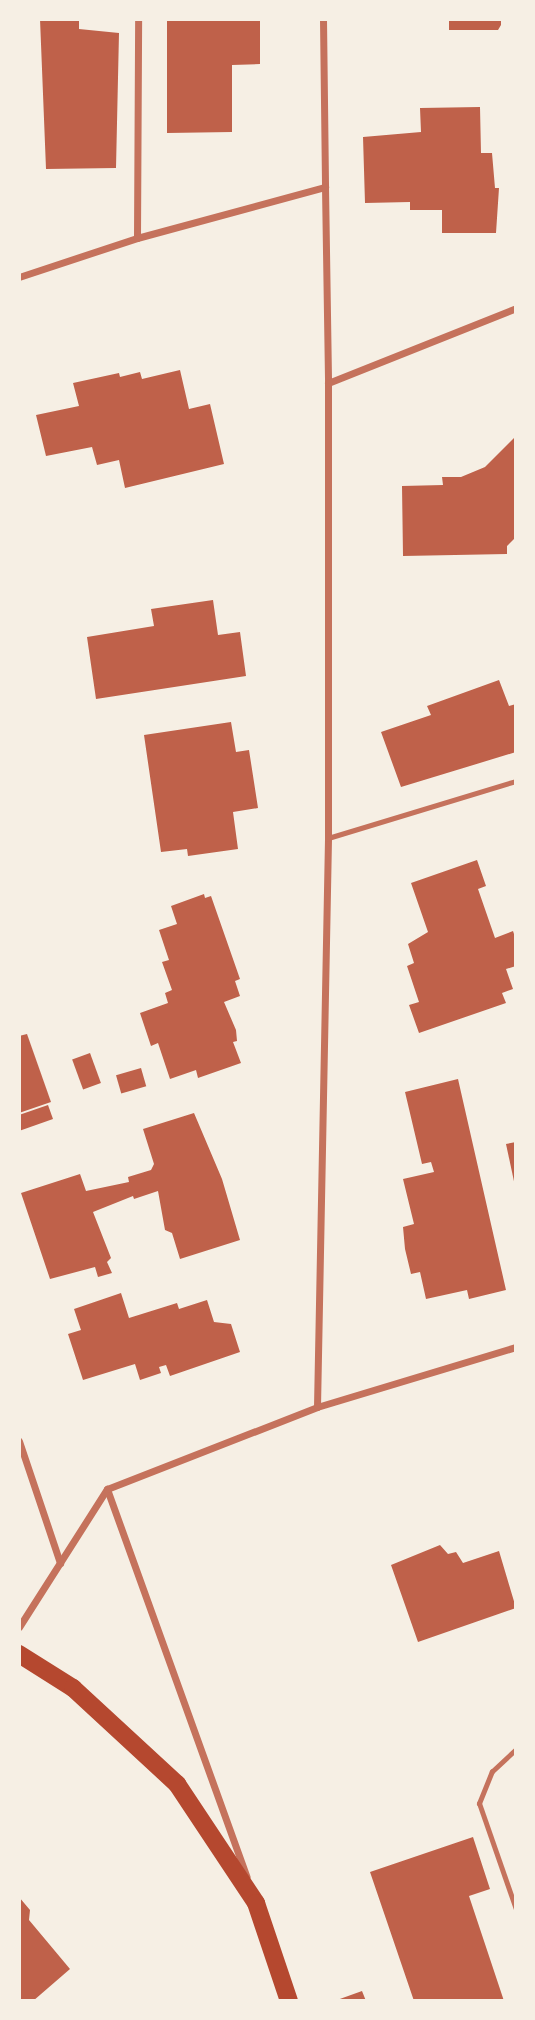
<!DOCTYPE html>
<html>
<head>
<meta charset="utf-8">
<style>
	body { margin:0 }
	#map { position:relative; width:535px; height:2020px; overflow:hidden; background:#f6efe4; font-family:"Titillium Web",sans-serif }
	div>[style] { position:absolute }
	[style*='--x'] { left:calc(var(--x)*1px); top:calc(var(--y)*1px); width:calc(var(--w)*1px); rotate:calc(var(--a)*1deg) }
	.building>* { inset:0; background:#bf614a; transform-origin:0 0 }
	.service>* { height:5px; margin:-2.5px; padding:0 2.5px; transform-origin:2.5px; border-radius:2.5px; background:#c5725c }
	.minor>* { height:7px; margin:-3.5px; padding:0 3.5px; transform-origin:3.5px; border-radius:3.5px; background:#c5725c }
	.primary>* { height:18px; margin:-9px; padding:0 9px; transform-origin:9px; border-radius:9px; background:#b5482f }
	span { translate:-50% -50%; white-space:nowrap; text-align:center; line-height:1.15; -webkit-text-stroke:7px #f6efe4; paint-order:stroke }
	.frame { position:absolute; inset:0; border:21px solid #f6efe4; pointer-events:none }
</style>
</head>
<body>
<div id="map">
	<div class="building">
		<div style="clip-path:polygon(40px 19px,79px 19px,79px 29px,119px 33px,116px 168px,46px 169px)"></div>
		<div style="clip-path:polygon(167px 19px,260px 19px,260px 64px,232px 65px,232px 132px,167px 133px)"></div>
		<div style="clip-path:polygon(449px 19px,501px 19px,501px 25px,498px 30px,449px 30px)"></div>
		<div style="clip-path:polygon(480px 107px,481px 153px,492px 153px,495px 188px,499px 188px,496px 233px,442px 233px,442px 210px,410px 210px,410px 202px,365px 203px,363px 137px,421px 132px,420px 108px)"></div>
		<div style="clip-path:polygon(180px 370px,189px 409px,210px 404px,224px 464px,125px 488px,119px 460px,97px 465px,92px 447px,46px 456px,36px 415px,79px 406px,73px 383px,119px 373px,120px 377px,140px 372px,142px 379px)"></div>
		<div style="clip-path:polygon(516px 436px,516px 537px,507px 546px,507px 554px,403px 556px,402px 486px,443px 485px,442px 477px,461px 477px,485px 467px)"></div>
		<div style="clip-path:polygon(213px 600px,218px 635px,240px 632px,246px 676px,96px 699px,87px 637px,154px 626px,151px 609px)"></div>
		<div style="clip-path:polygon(499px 680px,509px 706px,516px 704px,516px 752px,401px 787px,381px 732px,431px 715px,427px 706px)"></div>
		<div style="clip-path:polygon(231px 722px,236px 752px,249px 750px,258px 808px,233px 812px,238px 849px,188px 856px,187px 849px,161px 852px,144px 735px)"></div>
		<div style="clip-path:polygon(477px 860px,486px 886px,478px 889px,495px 938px,513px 931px,516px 940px,516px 966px,506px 969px,513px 989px,502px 993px,506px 1003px,419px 1033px,409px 1005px,419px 1002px,407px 966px,414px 963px,408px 944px,428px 932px,411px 883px)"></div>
		<div style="clip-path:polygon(204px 894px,205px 898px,211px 896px,240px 979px,235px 981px,240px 996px,224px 1002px,236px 1030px,237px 1041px,233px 1042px,241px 1063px,198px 1078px,196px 1070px,170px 1079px,158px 1043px,151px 1046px,140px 1013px,168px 1003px,165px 993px,172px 990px,162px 962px,169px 960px,159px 930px,177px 924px,171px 906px)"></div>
		<div style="clip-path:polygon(27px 1034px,51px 1102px,19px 1113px,19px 1036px)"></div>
		<div style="left:90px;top:1053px;width:32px;height:19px;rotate:70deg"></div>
		<div style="left:141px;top:1068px;width:19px;height:26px;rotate:74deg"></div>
		<div style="clip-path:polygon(458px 1079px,506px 1290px,469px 1299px,467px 1290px,426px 1299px,420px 1272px,411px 1274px,405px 1249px,403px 1227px,414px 1224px,403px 1179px,434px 1172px,431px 1162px,422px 1164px,405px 1092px)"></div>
		<div style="clip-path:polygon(48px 1105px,53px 1119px,19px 1131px,19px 1115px)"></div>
		<div style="clip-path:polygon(194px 1113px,222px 1179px,240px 1240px,180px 1259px,172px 1233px,165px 1230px,158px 1191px,134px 1199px,133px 1196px,93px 1212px,111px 1258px,107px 1262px,112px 1273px,98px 1277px,95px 1267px,50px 1279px,21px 1193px,80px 1174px,86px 1191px,129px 1182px,128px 1177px,151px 1170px,154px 1164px,143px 1129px)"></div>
		<div style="clip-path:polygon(516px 1142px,516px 1185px,515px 1186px,506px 1144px)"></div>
		<div style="clip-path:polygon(121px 1293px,129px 1318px,177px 1303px,179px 1309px,207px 1300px,214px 1322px,231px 1324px,240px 1352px,170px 1376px,166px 1365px,159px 1367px,161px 1373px,140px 1380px,135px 1364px,83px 1380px,68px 1334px,81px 1330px,74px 1309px)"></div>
		<div style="clip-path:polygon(440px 1545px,448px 1554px,456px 1552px,463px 1563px,499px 1551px,516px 1608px,418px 1642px,391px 1565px)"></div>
		<div style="clip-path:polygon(473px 1837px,490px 1889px,469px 1896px,504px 2001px,414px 2001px,370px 1872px)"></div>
		<div style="clip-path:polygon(19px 1897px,30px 1910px,29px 1920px,70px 1969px,33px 2001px,19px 2001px)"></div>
		<div style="clip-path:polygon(362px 1991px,366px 2001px,337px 2001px,337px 2000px)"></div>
	</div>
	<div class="service">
		<div style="--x:328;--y:838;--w:196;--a:-16.9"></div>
		<div style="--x:516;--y:1749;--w:33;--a:137"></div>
		<div style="--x:492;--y:1771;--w:35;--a:112"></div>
		<div style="--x:479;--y:1803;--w:112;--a:70.8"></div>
	</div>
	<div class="minor">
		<div style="--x:323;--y:19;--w:168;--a:89.3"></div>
		<div style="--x:137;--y:238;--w:219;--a:-89.7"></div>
		<div style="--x:19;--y:277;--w:124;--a:-18.3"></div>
		<div style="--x:137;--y:238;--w:195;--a:-15.2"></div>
		<div style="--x:325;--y:187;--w:196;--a:89.1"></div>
		<div style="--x:317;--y:1407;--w:569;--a:-88.89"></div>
		<div style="--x:328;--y:838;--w:455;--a:-90"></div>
		<div style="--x:328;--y:383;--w:202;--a:-21.7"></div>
		<div style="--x:19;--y:1441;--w:129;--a:71.4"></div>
		<div style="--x:107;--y:1489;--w:412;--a:70.2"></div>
		<div style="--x:19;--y:1627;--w:164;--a:-57.5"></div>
		<div style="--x:107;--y:1489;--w:225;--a:-21.3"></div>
		<div style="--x:317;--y:1407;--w:208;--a:-16.8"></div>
	</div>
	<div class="primary">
		<div style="--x:19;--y:1654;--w:64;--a:32.2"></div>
		<div style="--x:73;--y:1688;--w:142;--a:42.7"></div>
		<div style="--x:177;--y:1784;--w:143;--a:56.4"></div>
		<div style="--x:256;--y:1903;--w:103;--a:71.4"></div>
	</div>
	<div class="frame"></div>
</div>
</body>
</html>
